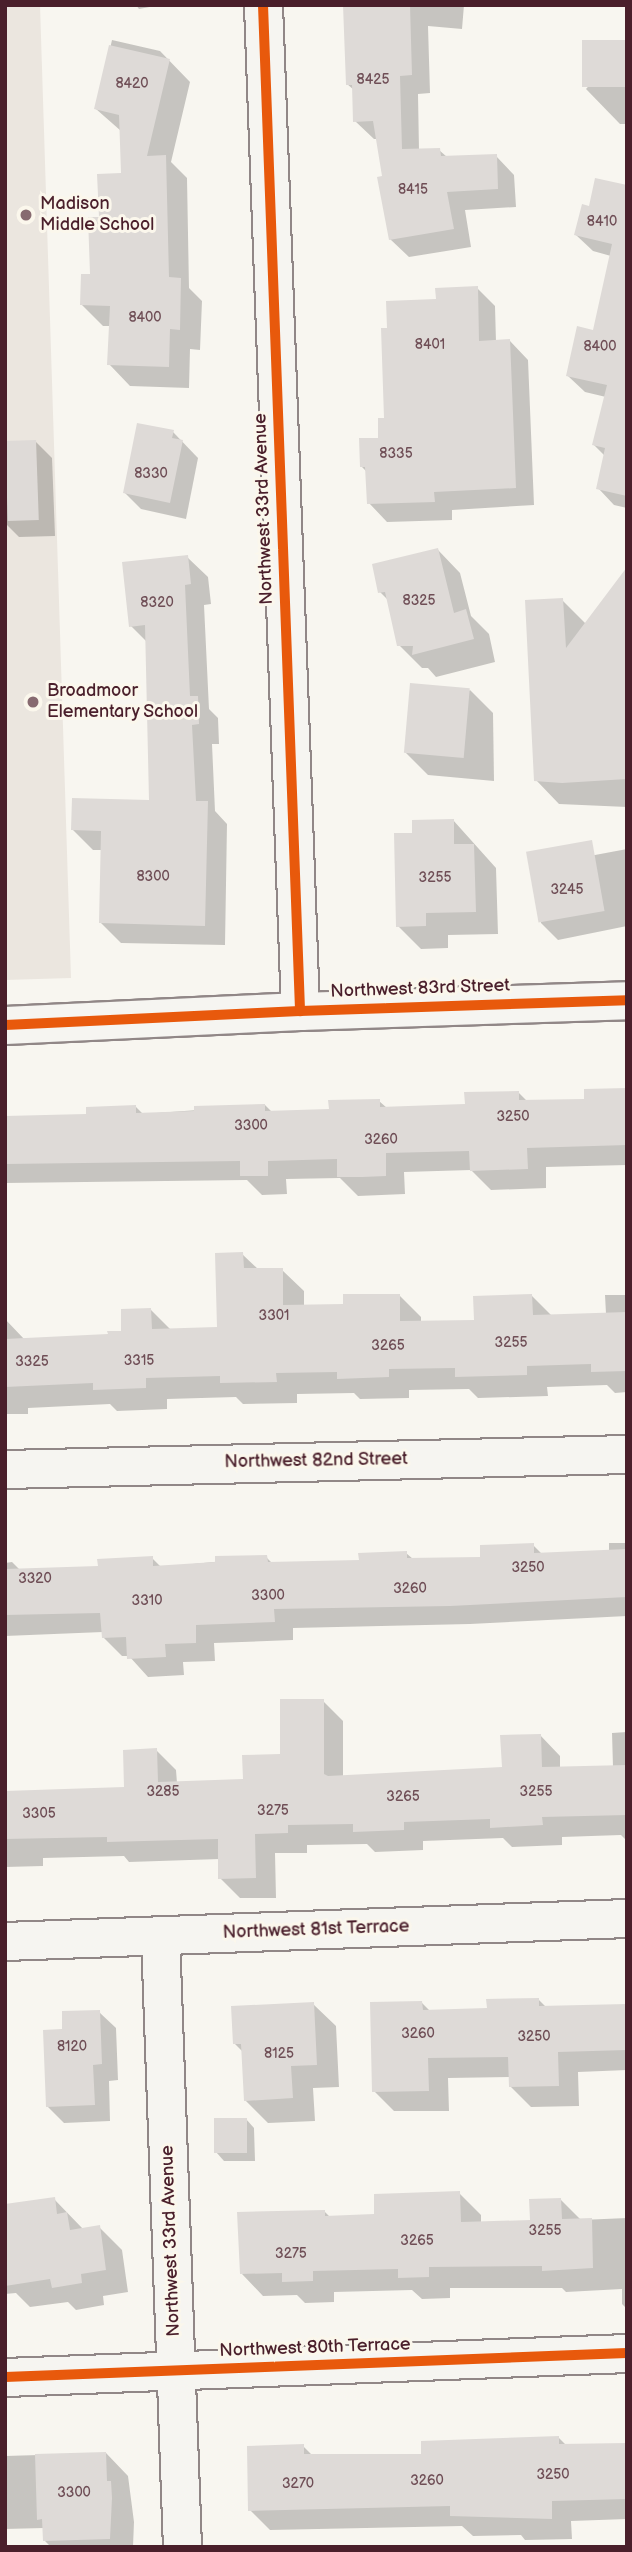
<!DOCTYPE html>
<html>
<head>
<meta charset="utf-8">
<style>
	body { margin:0 }
	#map { position:relative; width:632px; height:2552px; overflow:hidden; background:#f8f6f0; font-family:"Balsamiq Sans",sans-serif }
	div>[style] { position:absolute }
	[style*='--x'] { left:calc(var(--x)*1px); top:calc(var(--y)*1px); width:calc(var(--w)*1px); rotate:calc(var(--a)*1deg) }
	.built>* { inset:0; background:#ebe6df }
	.shadow>* { inset:0; background:#0003 }
	.building>* { inset:0; background:#dedad7; transform-origin:0 0 }
	.roads { filter:drop-shadow(2px 0 #918787) drop-shadow(-2px 0 #918787) drop-shadow(0 2px #918787) drop-shadow(0 -2px #918787) }
	.minor>* { height:37px; margin:-18.5px; padding:0 18.5px; transform-origin:18.5px; border-radius:18.5px; background:#f6f5f1 }
	.cycleway>* { height:10px; margin:-5px; padding:0 5px; transform-origin:5px; border-radius:5px; background:#e8590c }
	.dots>* { width:19px; height:19px; translate:-50% -50%; box-sizing:border-box; border:4px solid #fbf7ec; border-radius:50% }
	span { translate:-50% -50%; white-space:nowrap; text-align:center; line-height:1.15; -webkit-text-stroke:6px #fbf7ec; paint-order:stroke }
	.number-label { font-size:14px; color:#6f4e56 }
	.number-label span { -webkit-text-stroke-width:0 }
	.poi-label { font-size:18px; color:#4a1f2b }
	.left { translate:0 -50%; text-align:left }
	.street-label { font-size:18px; color:#4a1f2b }
	.frame { position:absolute; inset:0; border:7px solid #4a1f2b; pointer-events:none }
</style>
</head>
<body>
<div id="map">
	<div class="built">
		<div style="clip-path:polygon(5px 5px,40px 5px,71px 978px,5px 980px)"></div>
	</div>
	<div class="shadow">
		<div style="clip-path:polygon(136px 5px,160px 5px,139px 9px)"></div>
		<div style="clip-path:polygon(367px 5px,464px 5px,462px 29px,428px 26px,430px 93px,418px 94px,419px 150px,439px 150px,447px 157px,496px 156px,514px 175px,516px 207px,465px 210px,471px 247px,409px 257px,390px 239px,378px 139px,374px 139px,355px 121px,354px 90px,347px 84px)"></div>
		<div style="clip-path:polygon(112px 40px,160px 51px,190px 82px,171px 162px,187px 178px,189px 288px,202px 301px,200px 350px,190px 349px,189px 388px,130px 386px,109px 364px,111px 326px,103px 326px,82px 305px,92px 276px,101px 219px,123px 175px,121px 131px,96px 109px)"></div>
		<div style="clip-path:polygon(627px 42px,627px 124px,620px 124px,586px 89px)"></div>
		<div style="clip-path:polygon(627px 187px,627px 508px,614px 505px,598px 488px,605px 456px,594px 445px,606px 397px,585px 392px,568px 376px,595px 332px,611px 256px,593px 251px,576px 235px,590px 208px)"></div>
		<div style="clip-path:polygon(477px 288px,495px 306px,496px 342px,510px 341px,528px 360px,534px 505px,452px 510px,452px 520px,387px 522px,369px 503px,367px 472px,362px 467px,380px 439px,385px 420px,389px 329px,437px 300px)"></div>
		<div style="clip-path:polygon(173px 432px,198px 458px,186px 519px,141px 509px,125px 493px)"></div>
		<div style="clip-path:polygon(35px 441px,52px 458px,55px 536px,19px 537px,5px 523px,5px 442px)"></div>
		<div style="clip-path:polygon(438px 550px,460px 573px,471px 616px,489px 634px,495px 662px,436px 677px,428px 668px,422px 668px,399px 645px,388px 600px,380px 592px)"></div>
		<div style="clip-path:polygon(187px 557px,208px 577px,211px 604px,204px 605px,209px 709px,218px 718px,219px 744px,212px 744px,215px 811px,227px 824px,225px 945px,121px 943px,101px 923px,103px 850px,93px 850px,73px 830px,151px 802px,147px 642px,131px 626px)"></div>
		<div style="clip-path:polygon(627px 590px,627px 807px,559px 804px,536px 780px,562px 600px,586px 624px)"></div>
		<div style="clip-path:polygon(470px 690px,493px 713px,494px 781px,428px 775px,405px 752px)"></div>
		<div style="clip-path:polygon(453px 820px,496px 868px,498px 934px,448px 935px,448px 948px,421px 949px,398px 926px,414px 835px)"></div>
		<div style="clip-path:polygon(627px 849px,627px 926px,558px 940px,541px 923px,531px 867px)"></div>
		<div style="clip-path:polygon(627px 1090px,627px 1165px,546px 1167px,546px 1188px,491px 1190px,471px 1170px,404px 1172px,405px 1194px,358px 1196px,340px 1178px,286px 1179px,287px 1194px,262px 1195px,247px 1180px,5px 1183px,5px 1117px,88px 1115px,136px 1107px,143px 1114px,265px 1105px,272px 1112px,330px 1111px,379px 1101px,387px 1108px,466px 1105px,518px 1092px,528px 1102px,586px 1100px)"></div>
		<div style="clip-path:polygon(242px 1254px,259px 1270px,282px 1270px,304px 1291px,304px 1307px,345px 1306px,399px 1295px,421px 1317px,421px 1323px,476px 1322px,531px 1295px,552px 1316px,606px 1314px,605px 1295px,627px 1295px,627px 1392px,615px 1393px,607px 1385px,547px 1387px,548px 1396px,478px 1398px,469px 1389px,409px 1390px,409px 1398px,360px 1399px,354px 1393px,297px 1394px,297px 1403px,243px 1404px,236px 1397px,167px 1399px,167px 1409px,117px 1411px,110px 1404px,28px 1408px,28px 1414px,5px 1414px,5px 1319px,25px 1340px,109px 1336px,123px 1332px,151px 1310px,171px 1330px,219px 1329px)"></div>
		<div style="clip-path:polygon(609px 1543px,627px 1543px,627px 1616px,470px 1624px,293px 1628px,293px 1640px,214px 1643px,215px 1661px,183px 1662px,184px 1675px,148px 1677px,129px 1656px,122px 1656px,103px 1637px,103px 1632px,5px 1636px,5px 1563px,12px 1562px,20px 1570px,100px 1567px,152px 1558px,161px 1567px,266px 1557px,273px 1564px,360px 1561px,406px 1553px,413px 1559px,482px 1558px,533px 1545px,542px 1554px,609px 1551px)"></div>
		<div style="clip-path:polygon(323px 1701px,343px 1721px,343px 1777px,503px 1768px,540px 1735px,560px 1756px,560px 1769px,613px 1767px,612px 1733px,627px 1732px,627px 1841px,621px 1835px,562px 1837px,562px 1845px,512px 1847px,503px 1838px,423px 1841px,423px 1850px,375px 1852px,367px 1844px,307px 1845px,307px 1853px,275px 1853px,276px 1898px,240px 1898px,220px 1878px,220px 1859px,129px 1862px,124px 1856px,43px 1858px,43px 1866px,5px 1867px,5px 1793px,126px 1789px,156px 1750px,176px 1770px,177px 1783px,244px 1781px,282px 1756px)"></div>
		<div style="clip-path:polygon(538px 1999px,547px 2008px,626px 2006px,627px 1999px,627px 2070px,578px 2072px,579px 2106px,531px 2107px,511px 2087px,510px 2077px,448px 2078px,449px 2111px,394px 2111px,374px 2091px,422px 2003px,430px 2011px,489px 2010px)"></div>
		<div style="clip-path:polygon(313px 2004px,336px 2026px,339px 2087px,313px 2088px,315px 2121px,268px 2123px,245px 2100px,243px 2052px,235px 2044px)"></div>
		<div style="clip-path:polygon(99px 2012px,116px 2028px,118px 2080px,109px 2081px,110px 2121px,64px 2123px,47px 2106px,64px 2031px)"></div>
		<div style="clip-path:polygon(246px 2119px,254px 2128px,255px 2161px,224px 2161px,216px 2152px)"></div>
		<div style="clip-path:polygon(459px 2193px,481px 2215px,481px 2223px,532px 2221px,560px 2199px,581px 2220px,627px 2218px,627px 2309px,622px 2304px,622px 2289px,566px 2292px,562px 2288px,450px 2288px,450px 2298px,422px 2299px,412px 2290px,334px 2292px,334px 2302px,305px 2303px,297px 2295px,263px 2296px,242px 2274px,324px 2211px,330px 2217px,376px 2216px)"></div>
		<div style="clip-path:polygon(54px 2199px,83px 2229px,99px 2227px,122px 2250px,128px 2292px,103px 2296px,104px 2305px,76px 2310px,68px 2302px,30px 2307px,16px 2293px,5px 2294px,5px 2205px)"></div>
		<div style="clip-path:polygon(558px 2437px,567px 2446px,627px 2445px,627px 2519px,571px 2521px,572px 2539px,525px 2540px,521px 2535px,473px 2536px,462px 2526px,270px 2530px,250px 2510px,303px 2446px,313px 2456px,423px 2456px)"></div>
		<div style="clip-path:polygon(106px 2453px,128px 2476px,134px 2522px,133px 2547px,51px 2547px,45px 2541px,44px 2528px,5px 2529px,5px 2456px)"></div>
	</div>
	<div class="building">
		<div style="clip-path:polygon(343px 5px,410px 5px,412px 75px,400px 76px,402px 149px,440px 148px,441px 156px,497px 154px,498px 189px,447px 192px,454px 229px,389px 240px,377px 177px,382px 176px,373px 121px,353px 122px,352px 85px,346px 85px)"></div>
		<div style="left:627px;top:40px;width:47px;height:45px;rotate:90deg"></div>
		<div style="clip-path:polygon(109px 45px,170px 59px,147px 156px,166px 155px,169px 277px,181px 278px,180px 330px,170px 329px,169px 367px,107px 365px,110px 306px,80px 305px,81px 274px,90px 274px,88px 217px,99px 217px,97px 174px,121px 173px,119px 115px,94px 109px)"></div>
		<div style="clip-path:polygon(595px 178px,627px 185px,627px 496px,596px 489px,605px 448px,592px 445px,607px 385px,566px 376px,577px 326px,593px 330px,612px 244px,574px 235px,582px 204px,589px 206px)"></div>
		<div style="clip-path:polygon(478px 286px,479px 341px,510px 339px,516px 488px,434px 492px,435px 502px,367px 504px,365px 467px,360px 467px,359px 438px,378px 438px,378px 418px,384px 418px,381px 328px,387px 328px,386px 301px,436px 299px,435px 288px)"></div>
		<div style="clip-path:polygon(137px 423px,174px 430px,172px 438px,183px 440px,170px 503px,123px 493px)"></div>
		<div style="left:36px;top:440px;width:80px;height:31px;rotate:88deg"></div>
		<div style="clip-path:polygon(438px 548px,454px 613px,466px 609px,474px 639px,412px 655px,413px 646px,397px 646px,385px 592px,378px 593px,372px 564px)"></div>
		<div style="clip-path:polygon(188px 555px,191px 584px,185px 585px,190px 696px,198px 696px,199px 724px,192px 725px,196px 801px,208px 801px,205px 926px,99px 923px,101px 831px,71px 830px,72px 798px,149px 800px,145px 625px,129px 627px,122px 562px)"></div>
		<div style="clip-path:polygon(627px 567px,627px 779px,562px 783px,534px 781px,525px 600px,563px 598px,566px 648px)"></div>
		<div style="left:410px;top:683px;width:60px;height:70px;rotate:5deg"></div>
		<div style="clip-path:polygon(454px 819px,454px 844px,474px 844px,476px 912px,426px 913px,426px 926px,396px 927px,394px 833px,412px 833px,412px 820px)"></div>
		<div style="left:592px;top:840px;width:72px;height:67px;rotate:80deg"></div>
		<div style="clip-path:polygon(627px 1088px,627px 1145px,527px 1148px,528px 1169px,470px 1171px,469px 1151px,386px 1153px,386px 1176px,362px 1177px,337px 1177px,337px 1159px,268px 1161px,268px 1176px,240px 1176px,240px 1161px,5px 1164px,5px 1116px,86px 1114px,86px 1107px,136px 1105px,136px 1113px,194px 1111px,194px 1106px,265px 1104px,265px 1111px,329px 1109px,328px 1100px,380px 1099px,380px 1107px,465px 1104px,464px 1092px,519px 1091px,519px 1100px,584px 1099px,584px 1089px)"></div>
		<div style="clip-path:polygon(243px 1252px,244px 1268px,283px 1268px,283px 1305px,343px 1304px,343px 1294px,400px 1294px,400px 1321px,474px 1320px,473px 1296px,532px 1294px,533px 1315px,627px 1312px,627px 1371px,591px 1372px,591px 1364px,527px 1366px,527px 1375px,455px 1377px,455px 1368px,389px 1369px,389px 1377px,337px 1379px,337px 1372px,276px 1373px,277px 1382px,220px 1383px,220px 1376px,146px 1378px,146px 1388px,93px 1390px,93px 1383px,5px 1387px,5px 1339px,108px 1334px,107px 1331px,121px 1331px,121px 1309px,151px 1308px,152px 1329px,217px 1327px,215px 1253px)"></div>
		<div style="clip-path:polygon(534px 1543px,534px 1553px,627px 1549px,627px 1597px,450px 1606px,274px 1609px,275px 1622px,196px 1625px,196px 1643px,165px 1644px,166px 1657px,127px 1659px,126px 1637px,102px 1638px,100px 1613px,5px 1615px,5px 1569px,98px 1566px,97px 1559px,153px 1556px,153px 1566px,215px 1562px,215px 1556px,267px 1555px,268px 1562px,359px 1560px,358px 1553px,407px 1551px,407px 1558px,480px 1557px,480px 1545px)"></div>
		<div style="clip-path:polygon(280px 1699px,324px 1699px,324px 1774px,328px 1776px,502px 1767px,500px 1735px,541px 1734px,542px 1767px,627px 1765px,627px 1815px,542px 1817px,543px 1825px,490px 1828px,490px 1819px,404px 1822px,404px 1830px,353px 1832px,353px 1824px,288px 1825px,288px 1833px,255px 1834px,256px 1878px,218px 1879px,218px 1839px,107px 1842px,107px 1837px,5px 1839px,5px 1791px,124px 1787px,123px 1750px,157px 1748px,158px 1782px,243px 1779px,242px 1755px,280px 1754px)"></div>
		<div style="clip-path:polygon(539px 1998px,539px 2006px,627px 2004px,627px 2050px,558px 2052px,559px 2086px,509px 2087px,508px 2057px,428px 2058px,429px 2091px,372px 2092px,370px 2002px,422px 2001px,423px 2010px,487px 2008px,486px 1999px)"></div>
		<div style="clip-path:polygon(314px 2002px,317px 2065px,291px 2066px,293px 2098px,244px 2101px,241px 2044px,233px 2044px,231px 2006px)"></div>
		<div style="clip-path:polygon(100px 2010px,102px 2064px,93px 2065px,95px 2105px,46px 2107px,43px 2030px,62px 2029px,62px 2011px)"></div>
		<div style="left:214px;top:2118px;width:33px;height:35px"></div>
		<div style="clip-path:polygon(460px 2191px,461px 2222px,530px 2220px,529px 2199px,561px 2198px,562px 2219px,592px 2218px,593px 2268px,542px 2271px,542px 2266px,429px 2267px,429px 2277px,398px 2278px,398px 2269px,313px 2271px,313px 2281px,282px 2282px,282px 2273px,240px 2274px,237px 2212px,325px 2210px,325px 2216px,374px 2214px,374px 2194px)"></div>
		<div style="clip-path:polygon(55px 2197px,57px 2214px,67px 2212px,70px 2230px,100px 2225px,106px 2270px,81px 2274px,82px 2283px,52px 2288px,50px 2279px,5px 2286px,5px 2204px)"></div>
		<div style="clip-path:polygon(559px 2436px,559px 2444px,627px 2443px,627px 2499px,552px 2501px,552px 2519px,450px 2516px,450px 2506px,248px 2511px,247px 2446px,304px 2444px,304px 2454px,421px 2454px,421px 2441px)"></div>
		<div style="clip-path:polygon(106px 2452px,107px 2481px,111px 2481px,112px 2498px,110px 2539px,43px 2541px,42px 2519px,37px 2520px,35px 2454px)"></div>
	</div>
	<div class="roads">
		<div class="minor">
			<div style="--x:263;--y:5;--w:1007;--a:87.89"></div>
			<div style="--x:5;--y:1025;--w:295;--a:-2.7"></div>
			<div style="--x:300;--y:1011;--w:327;--a:-1.9"></div>
			<div style="--x:5;--y:1469;--w:622;--a:-1.38"></div>
			<div style="--x:160;--y:1936;--w:611;--a:87.94"></div>
			<div style="--x:5;--y:1941;--w:622;--a:-2.12"></div>
			<div style="--x:5;--y:2377;--w:622;--a:-2.21"></div>
		</div>
	</div>
	<div class="cycleway">
		<div style="--x:263;--y:5;--w:1007;--a:87.89"></div>
		<div style="--x:5;--y:1025;--w:295;--a:-2.7"></div>
		<div style="--x:300;--y:1011;--w:327;--a:-1.9"></div>
		<div style="--x:5;--y:2377;--w:622;--a:-2.21"></div>
	</div>
	<div class="dots">
		<div style="left:26px;top:215px;background:#876a70"></div>
		<div style="left:33px;top:702px;background:#876a70"></div>
	</div>
	<div class="number-label">
		<span style="left:373px;top:80px">8425</span>
		<span style="left:132px;top:84px">8420</span>
		<span style="left:413px;top:190px">8415</span>
		<span style="left:602px;top:222px">8410</span>
		<span style="left:145px;top:318px">8400</span>
		<span style="left:430px;top:345px">8401</span>
		<span style="left:600px;top:347px">8400</span>
		<span style="left:396px;top:454px">8335</span>
		<span style="left:151px;top:474px">8330</span>
		<span style="left:419px;top:601px">8325</span>
		<span style="left:157px;top:603px">8320</span>
		<span style="left:153px;top:877px">8300</span>
		<span style="left:435px;top:878px">3255</span>
		<span style="left:567px;top:890px">3245</span>
		<span style="left:513px;top:1117px">3250</span>
		<span style="left:251px;top:1126px">3300</span>
		<span style="left:381px;top:1140px">3260</span>
		<span style="left:274px;top:1316px">3301</span>
		<span style="left:511px;top:1343px">3255</span>
		<span style="left:388px;top:1346px">3265</span>
		<span style="left:139px;top:1361px">3315</span>
		<span style="left:32px;top:1362px">3325</span>
		<span style="left:528px;top:1568px">3250</span>
		<span style="left:35px;top:1579px">3320</span>
		<span style="left:410px;top:1589px">3260</span>
		<span style="left:268px;top:1596px">3300</span>
		<span style="left:147px;top:1601px">3310</span>
		<span style="left:163px;top:1792px">3285</span>
		<span style="left:536px;top:1792px">3255</span>
		<span style="left:403px;top:1797px">3265</span>
		<span style="left:273px;top:1811px">3275</span>
		<span style="left:39px;top:1814px">3305</span>
		<span style="left:418px;top:2034px">3260</span>
		<span style="left:534px;top:2037px">3250</span>
		<span style="left:72px;top:2047px">8120</span>
		<span style="left:279px;top:2054px">8125</span>
		<span style="left:545px;top:2231px">3255</span>
		<span style="left:417px;top:2241px">3265</span>
		<span style="left:291px;top:2254px">3275</span>
		<span style="left:553px;top:2475px">3250</span>
		<span style="left:427px;top:2481px">3260</span>
		<span style="left:298px;top:2484px">3270</span>
		<span style="left:74px;top:2493px">3300</span>
	</div>
	<div class="poi-label">
		<span class="left" style="left:40px;top:215px">Madison<br>Middle School</span>
		<span class="left" style="left:47px;top:702px">Broadmoor<br>Elementary School</span>
	</div>
	<div class="street-label">
		<span style="left:264px;top:509px;rotate:-92deg">Northwest 33rd Avenue</span>
		<span style="left:420px;top:989px;rotate:-2deg">Northwest 83rd Street</span>
		<span style="left:316px;top:1461px;rotate:-1deg">Northwest 82nd Street</span>
		<span style="left:316px;top:1930px;rotate:-2deg">Northwest 81st Terrace</span>
		<span style="left:171px;top:2241px;rotate:-92deg">Northwest 33rd Avenue</span>
		<span style="left:315px;top:2348px;rotate:-2deg">Northwest 80th Terrace</span>
	</div>
	<div class="frame"></div>
</div>
</body>
</html>
